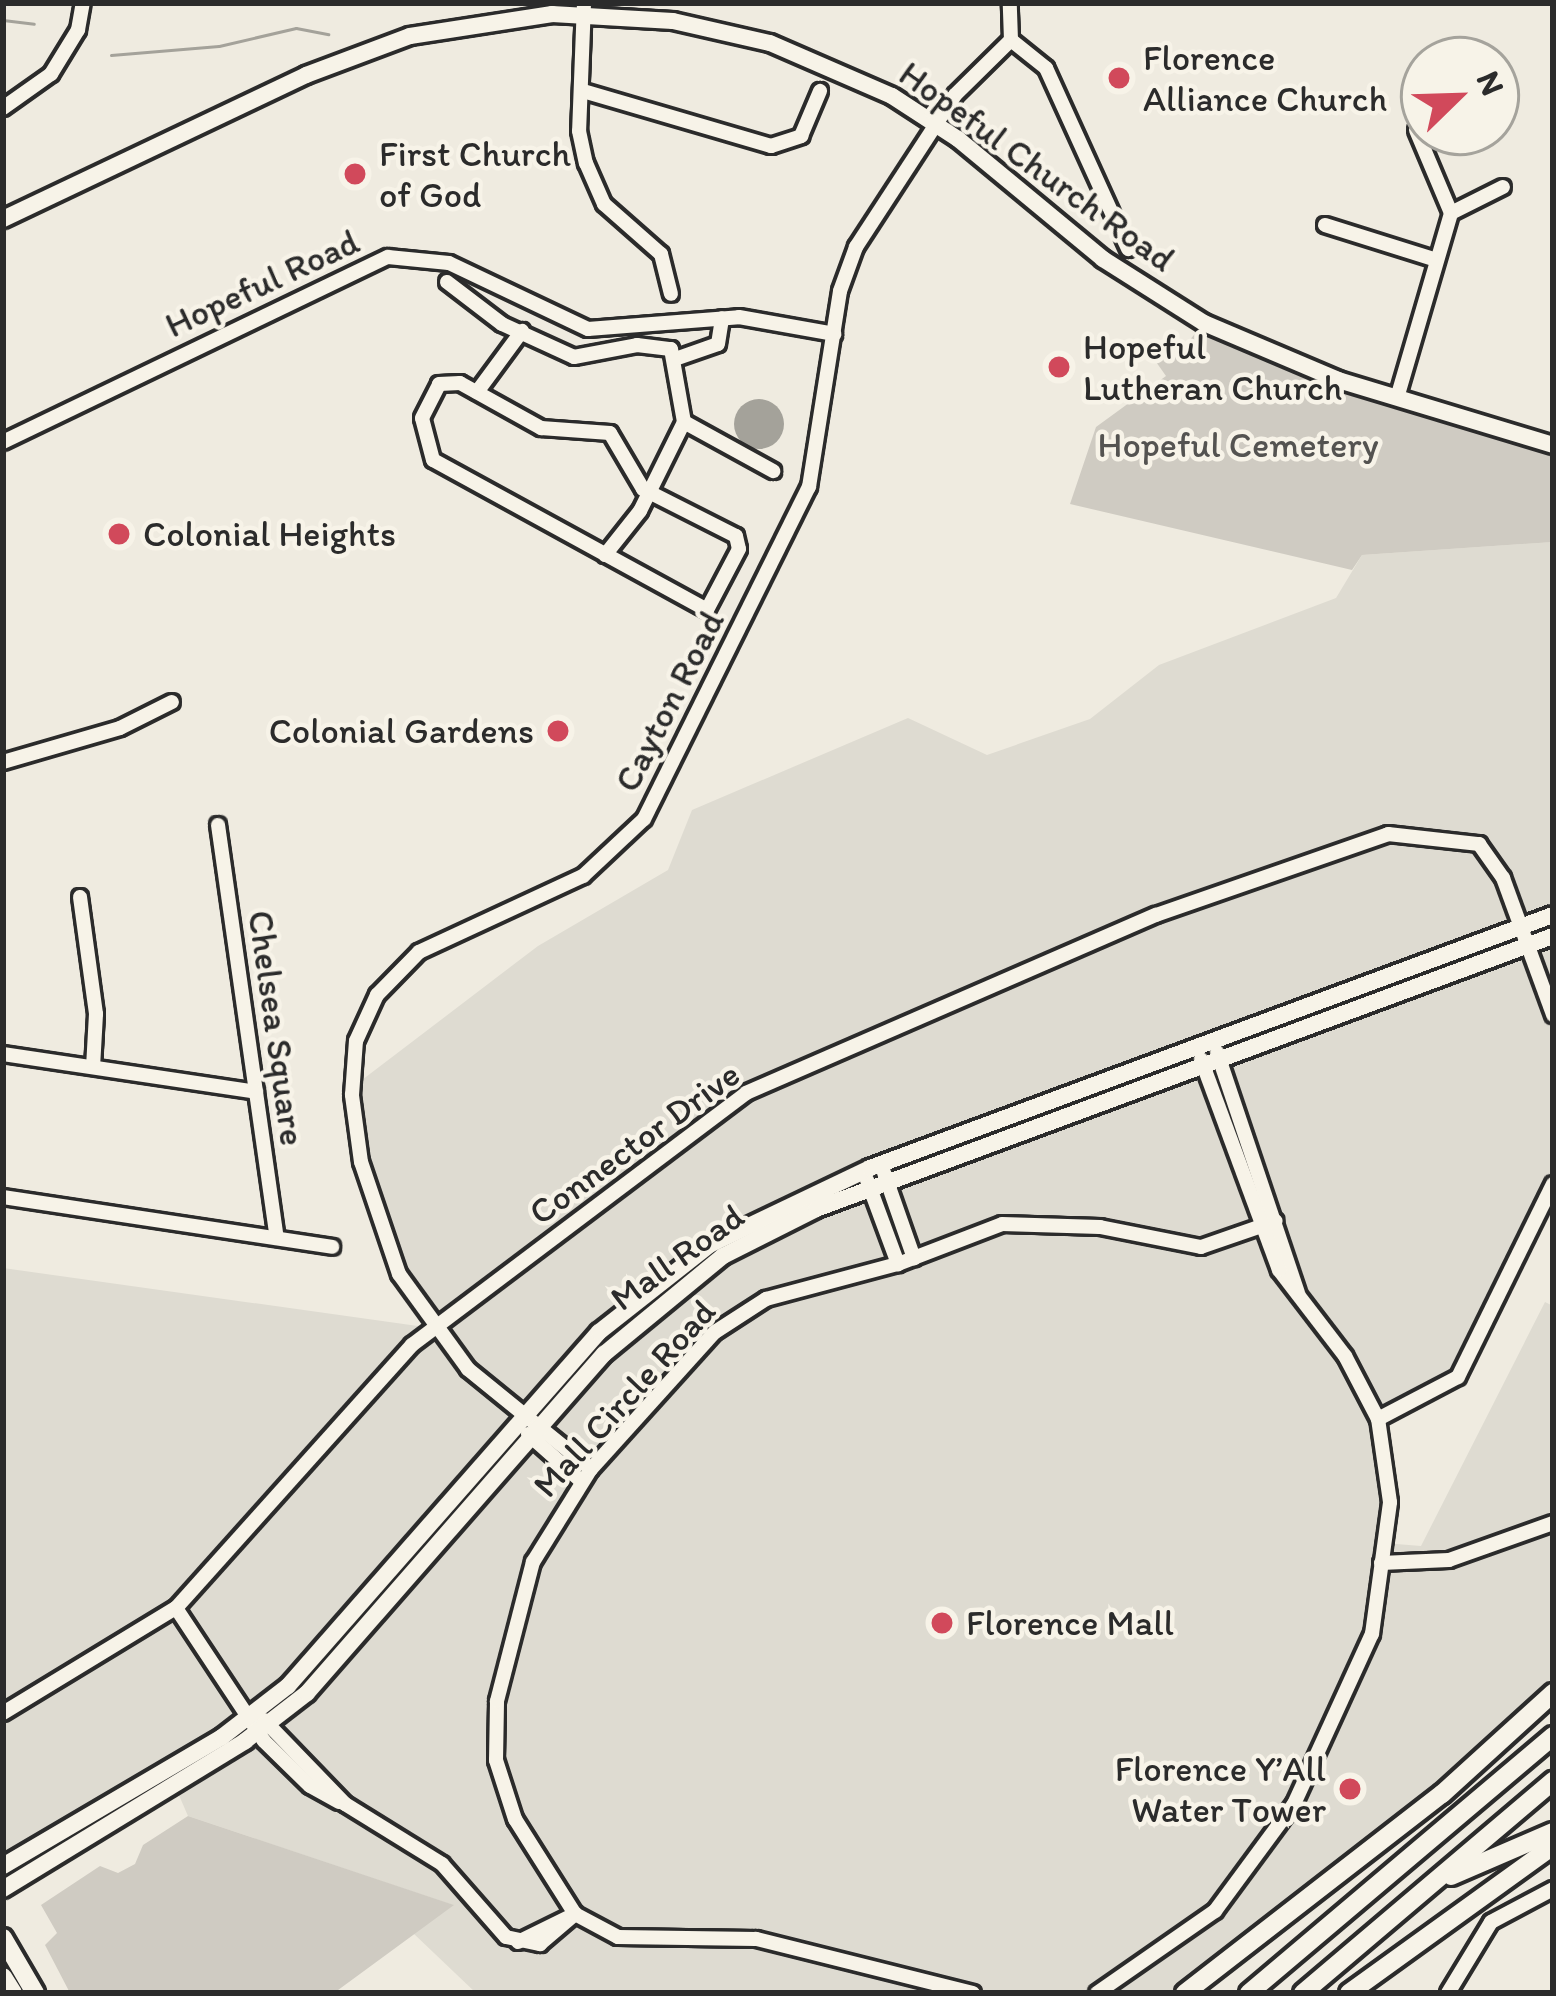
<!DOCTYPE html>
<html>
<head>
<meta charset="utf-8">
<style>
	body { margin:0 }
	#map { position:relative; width:1556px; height:1996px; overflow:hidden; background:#efebe0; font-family:Itim,sans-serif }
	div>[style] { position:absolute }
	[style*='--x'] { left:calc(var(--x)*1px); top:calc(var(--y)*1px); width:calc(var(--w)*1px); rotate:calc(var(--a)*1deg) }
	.built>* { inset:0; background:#dedbd1 }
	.green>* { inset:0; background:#cfcbc2 }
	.water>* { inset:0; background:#a4a29a }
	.round { border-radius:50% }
	.stream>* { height:3px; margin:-1.5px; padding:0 1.5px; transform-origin:1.5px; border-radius:1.5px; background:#a4a29a }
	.roads { filter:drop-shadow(3px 0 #2b2b2b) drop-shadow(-3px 0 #2b2b2b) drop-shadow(0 3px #2b2b2b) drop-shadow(0 -3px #2b2b2b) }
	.minor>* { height:14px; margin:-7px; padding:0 7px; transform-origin:7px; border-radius:7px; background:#f7f3e8 }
	.major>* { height:16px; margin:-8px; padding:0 8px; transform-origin:8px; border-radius:8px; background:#f7f3e8 }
	.highway>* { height:18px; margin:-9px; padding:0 9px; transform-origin:9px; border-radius:9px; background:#f7f3e8 }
	.dots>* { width:33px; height:33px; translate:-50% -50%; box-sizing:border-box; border:6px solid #f7f3e8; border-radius:50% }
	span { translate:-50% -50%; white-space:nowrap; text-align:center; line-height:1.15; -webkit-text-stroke:9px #f7f3e8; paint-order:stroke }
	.poi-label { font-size:36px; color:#2b2b2b }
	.left { translate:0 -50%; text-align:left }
	.right { translate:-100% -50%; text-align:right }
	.street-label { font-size:36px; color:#2b2b2b }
	.park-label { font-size:36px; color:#545351 }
	.frame { position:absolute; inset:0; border:6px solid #2b2b2b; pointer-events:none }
	.north { position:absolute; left:1400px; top:36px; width:120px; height:120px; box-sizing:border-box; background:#f7f3e8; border:3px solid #a5a39c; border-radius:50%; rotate:67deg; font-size:33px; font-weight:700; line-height:48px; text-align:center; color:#2b2b2b }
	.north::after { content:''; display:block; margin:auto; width:42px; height:54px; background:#d1495b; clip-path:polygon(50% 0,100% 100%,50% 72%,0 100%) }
</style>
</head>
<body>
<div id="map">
	<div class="built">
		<div style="clip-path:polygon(1553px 542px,1553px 915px,878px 1165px,729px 1233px,587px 1346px,288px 1686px,3px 1866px,3px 1268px,432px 1328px,361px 1162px,358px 1083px,538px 946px,668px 870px,692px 810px,908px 718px,987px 755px,1090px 719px,1159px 665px,1336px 598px,1362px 555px)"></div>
		<div style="clip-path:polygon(1553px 936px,1553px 1184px,1467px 1365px,1378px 1419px,1390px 1461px,1384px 1543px,1421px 1546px,1545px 1302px,1553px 1306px,1553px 1693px,1185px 1993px,476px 1993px,413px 1933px,453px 1905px,188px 1816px,175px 1786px,307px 1693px,604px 1354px,763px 1234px)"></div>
	</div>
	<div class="green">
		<div style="clip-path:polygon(1204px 323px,1553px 445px,1553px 542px,1362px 555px,1352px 570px,1070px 504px,1096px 427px,1166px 376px,1154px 359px,1183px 348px)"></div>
		<div style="clip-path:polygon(188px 1816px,454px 1905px,334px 1993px,70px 1993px,45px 1945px,57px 1933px,41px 1905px,100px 1866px,118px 1873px,135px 1864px,143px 1845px)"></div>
	</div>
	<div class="water">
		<div class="round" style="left:734px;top:399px;width:50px;height:50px"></div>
	</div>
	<div class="stream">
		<div style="--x:3;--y:20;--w:31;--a:7"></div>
		<div style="--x:111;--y:55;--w:108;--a:-4.8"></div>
		<div style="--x:219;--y:46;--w:79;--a:-13.2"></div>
		<div style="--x:296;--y:28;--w:33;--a:11"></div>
	</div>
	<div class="roads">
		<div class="minor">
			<div style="--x:584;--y:3;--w:128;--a:92.2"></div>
			<div style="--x:579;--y:131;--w:33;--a:78"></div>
			<div style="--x:586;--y:163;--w:45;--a:66.3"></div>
			<div style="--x:604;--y:204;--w:76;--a:41.3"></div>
			<div style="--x:661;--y:254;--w:41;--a:76"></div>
			<div style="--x:1011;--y:40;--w:45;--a:38.7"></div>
			<div style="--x:1046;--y:68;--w:199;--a:65.6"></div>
			<div style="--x:583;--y:91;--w:196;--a:16.3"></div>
			<div style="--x:771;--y:146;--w:32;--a:-18"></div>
			<div style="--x:801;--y:136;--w:49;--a:-67.1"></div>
			<div style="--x:3;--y:108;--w:59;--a:-35.3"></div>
			<div style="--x:51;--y:74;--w:52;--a:-58.5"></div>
			<div style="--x:78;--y:30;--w:27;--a:-80"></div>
			<div style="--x:1451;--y:213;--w:58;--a:-26.6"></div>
			<div style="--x:1325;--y:225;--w:117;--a:17.4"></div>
			<div style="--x:447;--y:282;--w:69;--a:37.4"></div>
			<div style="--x:502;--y:324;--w:79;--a:24.6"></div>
			<div style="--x:574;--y:357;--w:64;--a:-10.8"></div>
			<div style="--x:637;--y:345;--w:34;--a:7"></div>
			<div style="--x:671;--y:349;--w:74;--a:79.9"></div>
			<div style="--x:684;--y:422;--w:102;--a:28.8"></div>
			<div style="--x:678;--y:358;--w:42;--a:-19.3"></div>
			<div style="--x:718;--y:344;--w:26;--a:-81"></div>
			<div style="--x:460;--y:383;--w:93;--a:29.1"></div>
			<div style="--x:541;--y:428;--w:69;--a:4.1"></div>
			<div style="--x:610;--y:433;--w:65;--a:59.5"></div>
			<div style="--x:643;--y:489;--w:104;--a:26.8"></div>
			<div style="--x:736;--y:536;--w:13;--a:77"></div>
			<div style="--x:739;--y:549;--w:69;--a:117.7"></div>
			<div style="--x:707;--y:610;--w:312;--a:-151.3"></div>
			<div style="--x:433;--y:460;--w:43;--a:-104.7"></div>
			<div style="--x:422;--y:418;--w:38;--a:-63"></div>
			<div style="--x:439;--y:384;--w:21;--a:-3"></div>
			<div style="--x:477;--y:392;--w:76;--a:-53.6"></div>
			<div style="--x:1397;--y:398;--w:193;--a:-73.7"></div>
			<div style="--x:1451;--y:213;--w:90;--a:-112.9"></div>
			<div style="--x:3;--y:442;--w:427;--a:-25.7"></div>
			<div style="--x:388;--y:257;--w:61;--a:5.6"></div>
			<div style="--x:449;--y:263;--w:154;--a:25.4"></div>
			<div style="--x:588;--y:329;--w:151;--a:-4.5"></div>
			<div style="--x:739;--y:317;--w:97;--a:10.1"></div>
			<div style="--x:605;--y:555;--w:56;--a:-51.5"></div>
			<div style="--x:640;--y:511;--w:99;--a:-63.7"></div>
			<div style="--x:3;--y:762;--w:122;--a:-16.2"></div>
			<div style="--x:120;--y:728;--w:58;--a:-26.6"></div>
			<div style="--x:218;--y:825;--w:417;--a:81.9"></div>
			<div style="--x:80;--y:897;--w:118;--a:82.2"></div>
			<div style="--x:96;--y:1014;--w:53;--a:93.2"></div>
			<div style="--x:1217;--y:1052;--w:254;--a:71.4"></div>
			<div style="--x:3;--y:1054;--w:256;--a:8.5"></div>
			<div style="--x:881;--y:1164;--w:100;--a:70.7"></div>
			<div style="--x:867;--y:1180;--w:90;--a:69.7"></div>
			<div style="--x:3;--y:1197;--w:333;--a:8.6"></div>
			<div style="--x:1378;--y:1419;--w:90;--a:-27.7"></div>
			<div style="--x:1458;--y:1377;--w:215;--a:-63.8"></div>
			<div style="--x:528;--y:1434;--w:72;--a:41.6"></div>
			<div style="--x:591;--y:1469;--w:159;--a:-140.9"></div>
			<div style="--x:468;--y:1369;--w:117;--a:-126"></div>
			<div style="--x:399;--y:1274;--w:118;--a:-108.7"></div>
			<div style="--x:361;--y:1162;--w:68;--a:-97.7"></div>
			<div style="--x:352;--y:1095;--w:54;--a:-85.8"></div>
			<div style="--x:356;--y:1041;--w:51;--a:-65.5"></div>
			<div style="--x:377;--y:995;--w:60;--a:-45.7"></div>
			<div style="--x:419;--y:952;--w:181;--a:-24.9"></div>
			<div style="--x:583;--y:876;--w:83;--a:-43.1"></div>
			<div style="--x:644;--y:819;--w:371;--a:-63.6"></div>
			<div style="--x:809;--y:487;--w:198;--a:-81"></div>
			<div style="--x:840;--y:291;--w:47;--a:-70"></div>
			<div style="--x:856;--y:247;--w:181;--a:-56.9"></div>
			<div style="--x:955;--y:95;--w:78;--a:-44.5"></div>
			<div style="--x:1011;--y:40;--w:37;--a:-92"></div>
			<div style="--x:1381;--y:1563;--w:68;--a:-2.5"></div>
			<div style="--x:1449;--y:1560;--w:110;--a:-19.6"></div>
			<div style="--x:176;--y:1608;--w:159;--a:56.5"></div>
			<div style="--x:264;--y:1741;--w:64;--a:44.4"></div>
			<div style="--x:310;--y:1786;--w:33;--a:29"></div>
			<div style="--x:3;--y:1713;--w:202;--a:-31.3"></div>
			<div style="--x:176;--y:1608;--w:353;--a:-48.1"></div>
			<div style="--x:412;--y:1345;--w:418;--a:-37"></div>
			<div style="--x:746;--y:1093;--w:447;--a:-23.5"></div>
			<div style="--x:1156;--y:915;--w:246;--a:-19.2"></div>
			<div style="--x:1388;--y:834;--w:92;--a:6.3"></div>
			<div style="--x:1479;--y:844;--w:42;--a:54.8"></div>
			<div style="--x:1503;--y:878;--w:146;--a:69.9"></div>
			<div style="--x:264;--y:1720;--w:117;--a:46"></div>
			<div style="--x:345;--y:1804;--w:114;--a:31.7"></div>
			<div style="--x:442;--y:1864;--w:97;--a:48.8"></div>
			<div style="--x:506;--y:1937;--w:35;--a:12"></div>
			<div style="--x:540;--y:1944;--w:46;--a:-40.6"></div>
			<div style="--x:518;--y:1942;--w:64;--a:-26.2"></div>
			<div style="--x:973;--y:1993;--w:224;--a:-166"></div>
			<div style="--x:756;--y:1939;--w:138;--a:-179.2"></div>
			<div style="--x:618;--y:1937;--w:49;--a:-151.9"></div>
			<div style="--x:575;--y:1914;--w:112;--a:-122.3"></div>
			<div style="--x:515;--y:1819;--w:62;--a:-107.9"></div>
			<div style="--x:496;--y:1760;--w:59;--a:-89"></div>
			<div style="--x:497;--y:1701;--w:144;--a:-75.5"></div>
			<div style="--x:533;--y:1562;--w:110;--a:-58.1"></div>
			<div style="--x:591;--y:1469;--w:185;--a:-47.9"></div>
			<div style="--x:715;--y:1332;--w:61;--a:-32.9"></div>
			<div style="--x:766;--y:1299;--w:137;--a:-14.9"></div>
			<div style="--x:898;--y:1264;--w:111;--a:-21"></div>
			<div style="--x:1002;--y:1224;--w:98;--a:1.8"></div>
			<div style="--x:1100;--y:1227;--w:103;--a:11.2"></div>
			<div style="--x:1201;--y:1247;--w:79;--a:-19.1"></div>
			<div style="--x:1097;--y:1993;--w:144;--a:-34.8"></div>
			<div style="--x:1215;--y:1911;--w:133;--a:-53.6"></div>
			<div style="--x:1294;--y:1804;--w:187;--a:-65.4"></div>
			<div style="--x:1372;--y:1634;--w:133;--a:-82.2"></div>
			<div style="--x:1390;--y:1502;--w:84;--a:-98.2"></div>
			<div style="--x:1378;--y:1419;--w:71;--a:-117.6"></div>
			<div style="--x:1345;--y:1356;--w:108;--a:-127.5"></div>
			<div style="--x:1279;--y:1270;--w:225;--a:-110.3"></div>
			<div style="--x:1448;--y:1993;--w:83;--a:-58.8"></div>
			<div style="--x:1491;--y:1922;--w:70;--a:-28"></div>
		</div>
		<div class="major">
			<div style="--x:3;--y:219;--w:335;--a:-25.4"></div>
			<div style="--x:306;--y:75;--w:111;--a:-20.6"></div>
			<div style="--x:410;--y:36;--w:144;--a:-8.8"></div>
			<div style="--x:552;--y:14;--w:121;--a:3.3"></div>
			<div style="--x:673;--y:21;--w:99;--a:12.8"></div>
			<div style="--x:770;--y:43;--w:133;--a:23.5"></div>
			<div style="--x:892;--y:96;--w:79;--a:33.1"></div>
			<div style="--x:958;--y:139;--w:188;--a:39.6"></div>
			<div style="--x:1103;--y:259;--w:120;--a:32.4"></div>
			<div style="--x:1204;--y:323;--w:146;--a:23"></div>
			<div style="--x:1338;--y:380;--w:225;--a:16.8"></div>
			<div style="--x:3;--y:1866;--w:254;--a:-30.5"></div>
			<div style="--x:222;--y:1737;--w:83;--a:-37.7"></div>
			<div style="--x:288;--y:1686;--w:471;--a:-48.7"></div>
			<div style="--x:599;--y:1332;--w:142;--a:-38.2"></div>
			<div style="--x:711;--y:1244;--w:176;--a:-25.5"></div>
			<div style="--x:870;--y:1168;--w:728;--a:-20.33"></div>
			<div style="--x:3;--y:1889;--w:284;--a:-31.4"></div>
			<div style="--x:245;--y:1741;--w:78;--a:-37.7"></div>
			<div style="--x:307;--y:1693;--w:451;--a:-48.8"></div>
			<div style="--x:604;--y:1354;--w:154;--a:-39.5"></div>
			<div style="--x:723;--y:1256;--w:104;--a:-26.8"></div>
			<div style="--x:816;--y:1209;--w:786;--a:-20.33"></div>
		</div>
		<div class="highway">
			<div style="--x:1451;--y:1876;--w:111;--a:-23.3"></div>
			<div style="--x:3;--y:1938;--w:64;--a:59.8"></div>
			<div style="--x:3;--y:1977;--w:19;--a:58"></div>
			<div style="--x:1185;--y:1993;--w:325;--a:-37.8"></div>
			<div style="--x:1442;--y:1794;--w:150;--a:-42.3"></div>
			<div style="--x:1249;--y:1993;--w:398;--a:-40.2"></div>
			<div style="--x:1303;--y:1993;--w:328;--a:-40.3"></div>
			<div style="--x:1349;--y:1993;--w:251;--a:-35.8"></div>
		</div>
	</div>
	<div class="dots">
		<div style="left:1119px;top:78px;background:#d1495b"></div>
		<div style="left:355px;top:174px;background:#d1495b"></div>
		<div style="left:1059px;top:367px;background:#d1495b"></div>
		<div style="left:119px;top:534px;background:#d1495b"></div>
		<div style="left:558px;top:731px;background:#d1495b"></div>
		<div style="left:942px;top:1623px;background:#d1495b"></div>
		<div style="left:1350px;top:1789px;background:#d1495b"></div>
	</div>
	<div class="poi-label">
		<span class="left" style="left:1143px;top:78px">Florence<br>Alliance Church</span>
		<span class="left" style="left:379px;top:174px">First Church<br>of God</span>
		<span class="left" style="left:1083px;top:367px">Hopeful<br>Lutheran Church</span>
		<span class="left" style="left:143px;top:534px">Colonial Heights</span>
		<span class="right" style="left:534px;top:731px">Colonial Gardens</span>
		<span class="left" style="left:966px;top:1623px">Florence Mall</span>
		<span class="right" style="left:1326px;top:1789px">Florence Y’All<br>Water Tower</span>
	</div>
	<div class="street-label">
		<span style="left:1037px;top:166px;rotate:36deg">Hopeful Church Road</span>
		<span style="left:262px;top:283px;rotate:-25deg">Hopeful Road</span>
		<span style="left:669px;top:701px;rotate:-63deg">Cayton Road</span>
		<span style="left:277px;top:1028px;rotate:82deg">Chelsea Square</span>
		<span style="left:634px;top:1143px;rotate:-36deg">Connector Drive</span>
		<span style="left:677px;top:1257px;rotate:-36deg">Mall Road</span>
		<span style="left:624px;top:1398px;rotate:-48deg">Mall Circle Road</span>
	</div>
	<div class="park-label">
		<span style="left:1238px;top:445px">Hopeful Cemetery</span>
	</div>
	<div class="frame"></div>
	<div class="north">N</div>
</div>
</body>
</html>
